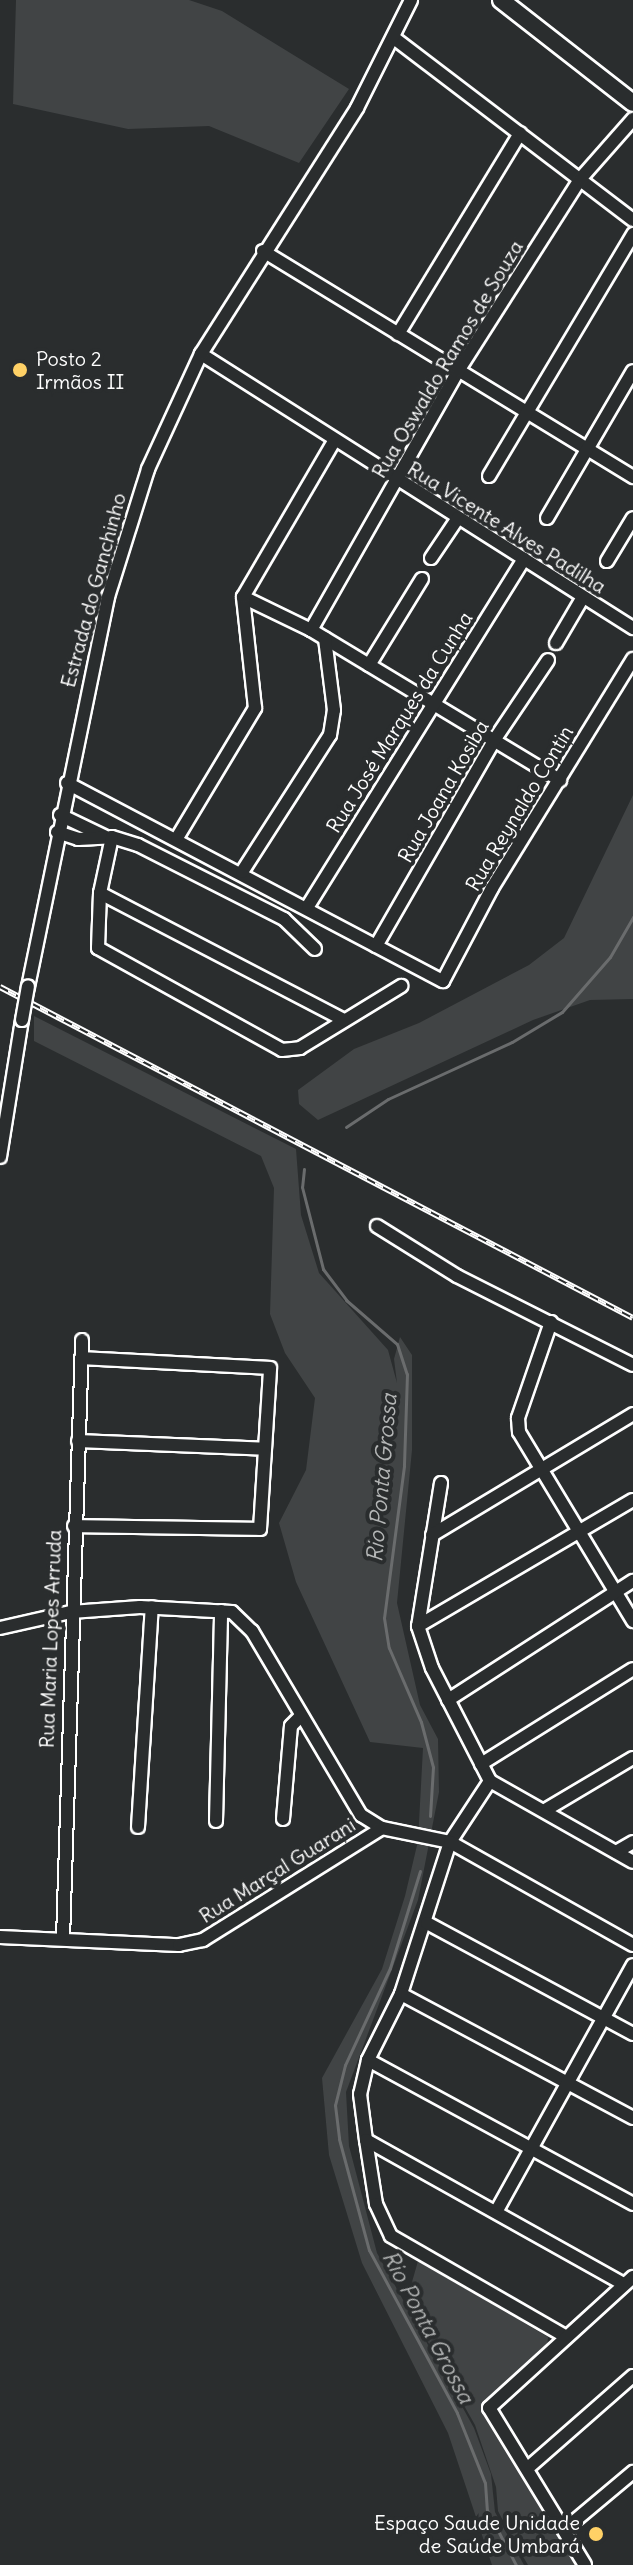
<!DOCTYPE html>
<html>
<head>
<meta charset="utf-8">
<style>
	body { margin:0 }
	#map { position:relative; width:633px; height:2565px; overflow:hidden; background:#2a2d2e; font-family:Delius,sans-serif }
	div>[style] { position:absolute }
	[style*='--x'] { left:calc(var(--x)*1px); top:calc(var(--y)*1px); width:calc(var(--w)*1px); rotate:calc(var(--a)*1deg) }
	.green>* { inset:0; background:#414445 }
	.stream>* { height:3px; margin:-1.5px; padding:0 1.5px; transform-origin:1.5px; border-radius:1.5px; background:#6a6c6d }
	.roads { filter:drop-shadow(2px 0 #fff) drop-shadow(-2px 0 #fff) drop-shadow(0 2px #fff) drop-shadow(0 -2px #fff) }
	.minor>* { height:12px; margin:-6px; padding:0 6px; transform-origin:6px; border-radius:6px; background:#2a2d2e }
	.major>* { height:16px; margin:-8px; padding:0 8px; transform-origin:8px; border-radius:8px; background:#2a2d2e }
	.rail>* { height:6px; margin-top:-3px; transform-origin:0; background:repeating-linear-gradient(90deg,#2a2d2e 0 9px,#fff 0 18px); box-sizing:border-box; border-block:2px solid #fff }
	.bridges { filter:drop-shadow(2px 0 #fff) drop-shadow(-2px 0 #fff) drop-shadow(0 2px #fff) drop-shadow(0 -2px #fff) }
	.minor-bridge>* { height:12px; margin:-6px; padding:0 6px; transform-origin:6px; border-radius:6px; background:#2a2d2e }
	.dots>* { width:22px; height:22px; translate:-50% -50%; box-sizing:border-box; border:4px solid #2a2d2e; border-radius:50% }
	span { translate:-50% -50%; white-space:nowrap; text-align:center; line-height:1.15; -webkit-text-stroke:8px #2a2d2e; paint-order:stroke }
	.poi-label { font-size:20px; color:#fff }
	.left { translate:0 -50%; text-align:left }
	.right { translate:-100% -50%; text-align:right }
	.street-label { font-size:20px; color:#fff }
	.water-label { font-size:22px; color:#b4b6b6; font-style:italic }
</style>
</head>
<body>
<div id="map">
	<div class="green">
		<div style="clip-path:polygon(16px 0,189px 0,222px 11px,349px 89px,299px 163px,209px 126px,128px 129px,13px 104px)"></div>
		<div style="clip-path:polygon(633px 795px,633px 999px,590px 1000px,533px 1020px,318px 1120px,299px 1104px,298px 1090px,354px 1049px,419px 1023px,529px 965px,564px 938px)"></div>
		<div style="clip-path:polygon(34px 1016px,296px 1149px,301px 1215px,319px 1273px,388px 1350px,397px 1383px,394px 1359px,400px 1337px,412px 1355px,412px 1450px,397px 1603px,420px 1705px,438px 1739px,439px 1792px,418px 1900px,346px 2092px,349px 2146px,377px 2253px,474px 2428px,491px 2474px,495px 2512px,524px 2565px,492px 2565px,448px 2433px,362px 2263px,329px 2155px,322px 2078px,382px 1969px,405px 1896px,418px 1841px,423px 1748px,370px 1742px,296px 1582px,279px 1523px,306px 1470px,315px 1398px,285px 1353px,270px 1314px,274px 1188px,261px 1156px,34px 1041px)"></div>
		<div style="clip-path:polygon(418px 2261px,548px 2337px,547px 2348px,485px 2407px,578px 2565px,528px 2565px,512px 2538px,498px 2511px,496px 2487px,475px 2425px,406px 2303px)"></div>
	</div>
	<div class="stream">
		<div style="--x:346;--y:1127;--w:50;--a:-33.7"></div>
		<div style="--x:388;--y:1099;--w:136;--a:-24.7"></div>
		<div style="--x:512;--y:1042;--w:58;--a:-31"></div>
		<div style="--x:562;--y:1012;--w:73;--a:-48.9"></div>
		<div style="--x:610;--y:957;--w:46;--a:-60.1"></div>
		<div style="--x:304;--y:1169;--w:18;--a:96"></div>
		<div style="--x:302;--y:1187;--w:85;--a:75.6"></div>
		<div style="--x:323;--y:1269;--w:39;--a:53"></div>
		<div style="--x:346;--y:1300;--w:67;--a:40.8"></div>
		<div style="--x:397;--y:1344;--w:32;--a:72"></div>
		<div style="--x:407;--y:1374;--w:92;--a:91.9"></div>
		<div style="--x:404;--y:1466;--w:153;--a:97.5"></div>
		<div style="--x:384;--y:1618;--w:30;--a:81"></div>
		<div style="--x:389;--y:1648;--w:81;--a:66.6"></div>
		<div style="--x:421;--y:1722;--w:47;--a:75.1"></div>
		<div style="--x:433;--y:1767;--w:49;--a:93.5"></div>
		<div style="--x:420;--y:1871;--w:102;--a:107.2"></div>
		<div style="--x:390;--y:1968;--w:107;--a:114.9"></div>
		<div style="--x:345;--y:2065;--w:41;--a:104"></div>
		<div style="--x:335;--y:2105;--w:34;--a:83"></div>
		<div style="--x:339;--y:2139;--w:115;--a:74.9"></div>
		<div style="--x:369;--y:2250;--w:185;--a:61.6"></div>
		<div style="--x:457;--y:2413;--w:75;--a:68.2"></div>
		<div style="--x:485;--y:2483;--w:27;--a:86"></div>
		<div style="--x:487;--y:2510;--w:62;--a:62.2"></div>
	</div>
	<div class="roads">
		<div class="minor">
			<div style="--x:394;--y:38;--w:300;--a:37.3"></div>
			<div style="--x:263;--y:251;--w:434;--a:31.4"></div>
			<div style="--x:398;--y:334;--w:235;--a:-58.7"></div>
			<div style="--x:201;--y:354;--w:512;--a:32.39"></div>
			<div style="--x:489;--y:476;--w:282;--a:-59.2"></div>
			<div style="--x:547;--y:518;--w:170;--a:-59.7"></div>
			<div style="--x:431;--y:558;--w:48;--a:-56"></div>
			<div style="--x:607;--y:561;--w:50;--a:-58.8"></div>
			<div style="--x:243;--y:597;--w:76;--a:25.9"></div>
			<div style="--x:311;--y:630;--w:291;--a:31.1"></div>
			<div style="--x:311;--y:630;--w:298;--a:-60.4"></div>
			<div style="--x:458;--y:371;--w:229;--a:-57.5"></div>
			<div style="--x:581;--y:178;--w:79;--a:-48.6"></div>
			<div style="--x:556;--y:643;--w:53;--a:-59.6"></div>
			<div style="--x:369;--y:665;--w:101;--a:-58.4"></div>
			<div style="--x:67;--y:783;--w:425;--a:27.8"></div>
			<div style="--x:443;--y:981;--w:105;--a:-62.2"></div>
			<div style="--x:492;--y:888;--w:269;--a:-58.4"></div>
			<div style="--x:60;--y:815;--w:49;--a:25.5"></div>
			<div style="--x:57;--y:832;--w:22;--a:18"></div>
			<div style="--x:78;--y:839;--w:34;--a:-3"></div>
			<div style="--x:112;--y:837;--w:27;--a:17"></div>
			<div style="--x:138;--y:845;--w:164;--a:26.9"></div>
			<div style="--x:284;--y:919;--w:43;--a:44.1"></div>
			<div style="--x:112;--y:837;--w:57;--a:102.1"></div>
			<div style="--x:100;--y:893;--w:55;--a:92.1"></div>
			<div style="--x:98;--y:948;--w:210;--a:29"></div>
			<div style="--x:282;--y:1050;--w:18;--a:-6"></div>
			<div style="--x:300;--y:1048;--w:119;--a:-31.5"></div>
			<div style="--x:177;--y:838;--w:152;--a:-59"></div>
			<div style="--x:255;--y:708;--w:112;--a:-96.2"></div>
			<div style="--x:243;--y:597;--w:181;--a:-59.7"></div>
			<div style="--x:242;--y:872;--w:163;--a:-57.3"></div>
			<div style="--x:330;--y:735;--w:25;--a:-81"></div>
			<div style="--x:334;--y:710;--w:72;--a:-97.2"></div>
			<div style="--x:100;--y:893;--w:275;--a:27.5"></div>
			<div style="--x:308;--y:906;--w:409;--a:-58.1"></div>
			<div style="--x:376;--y:946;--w:239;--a:-60.1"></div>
			<div style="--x:495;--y:739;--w:95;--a:-56.1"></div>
			<div style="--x:28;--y:987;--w:398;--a:-78.4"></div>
			<div style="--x:108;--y:597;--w:134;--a:-72.6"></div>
			<div style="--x:148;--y:469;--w:127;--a:-65.3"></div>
			<div style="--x:201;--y:354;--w:291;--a:-57.6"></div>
			<div style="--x:357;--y:108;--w:121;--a:-63.4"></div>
			<div style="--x:0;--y:1157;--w:139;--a:-80.9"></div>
			<div style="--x:377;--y:1226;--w:94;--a:32"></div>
			<div style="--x:457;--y:1276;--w:197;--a:26.8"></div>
			<div style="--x:551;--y:1322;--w:102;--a:109"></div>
			<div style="--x:518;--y:1418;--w:14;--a:86"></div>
			<div style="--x:519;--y:1432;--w:221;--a:58.9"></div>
			<div style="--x:78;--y:1441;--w:187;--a:2.4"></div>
			<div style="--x:441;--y:1483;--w:145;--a:99.1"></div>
			<div style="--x:418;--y:1626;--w:44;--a:71.6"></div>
			<div style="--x:432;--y:1668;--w:127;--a:62.8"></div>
			<div style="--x:490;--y:1781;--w:73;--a:123.3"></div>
			<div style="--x:450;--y:1842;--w:160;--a:107.9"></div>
			<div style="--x:401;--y:1994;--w:74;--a:116.6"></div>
			<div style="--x:368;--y:2060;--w:35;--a:103"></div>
			<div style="--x:360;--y:2094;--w:46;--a:82.6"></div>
			<div style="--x:366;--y:2140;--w:65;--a:81.1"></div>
			<div style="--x:376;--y:2204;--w:35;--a:65"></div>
			<div style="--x:391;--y:2236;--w:201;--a:29.9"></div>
			<div style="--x:74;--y:1526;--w:186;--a:0.9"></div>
			<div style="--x:260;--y:1529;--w:161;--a:-86.4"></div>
			<div style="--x:270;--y:1368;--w:189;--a:-177"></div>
			<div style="--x:432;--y:1535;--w:235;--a:-31"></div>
			<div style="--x:418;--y:1626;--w:249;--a:-30.4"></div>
			<div style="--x:0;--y:1628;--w:73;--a:-12.7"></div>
			<div style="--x:71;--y:1612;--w:69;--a:-4.1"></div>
			<div style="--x:140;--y:1607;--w:92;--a:3.1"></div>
			<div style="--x:232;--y:1612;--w:28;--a:44"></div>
			<div style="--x:252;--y:1631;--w:214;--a:59.4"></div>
			<div style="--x:361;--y:1815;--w:25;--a:32"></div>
			<div style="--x:382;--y:1828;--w:69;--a:11.6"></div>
			<div style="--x:450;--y:1842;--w:210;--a:29.4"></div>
			<div style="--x:448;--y:1700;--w:220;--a:-32.8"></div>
			<div style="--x:481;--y:1764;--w:179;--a:-32"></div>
			<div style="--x:490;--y:1781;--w:164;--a:29.5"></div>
			<div style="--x:547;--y:1809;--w:100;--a:-30.7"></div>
			<div style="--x:283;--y:1819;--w:93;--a:-85.1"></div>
			<div style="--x:291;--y:1726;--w:14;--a:-45"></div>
			<div style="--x:216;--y:1821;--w:210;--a:-88.6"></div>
			<div style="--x:138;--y:1827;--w:220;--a:-86.4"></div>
			<div style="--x:616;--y:1852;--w:20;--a:-30"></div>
			<div style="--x:427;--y:1923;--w:234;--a:28.3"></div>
			<div style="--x:0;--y:1937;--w:179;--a:2.6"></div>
			<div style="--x:179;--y:1945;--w:25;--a:-12"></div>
			<div style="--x:203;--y:1940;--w:211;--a:-32"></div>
			<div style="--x:63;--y:1939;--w:599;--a:-88.18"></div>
			<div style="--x:401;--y:1994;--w:263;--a:28.1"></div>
			<div style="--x:368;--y:2060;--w:302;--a:28.5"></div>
			<div style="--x:366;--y:2140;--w:295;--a:29.2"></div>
			<div style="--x:496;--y:2212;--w:282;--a:-61"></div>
			<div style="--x:529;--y:2467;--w:138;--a:-41.2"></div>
			<div style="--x:565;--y:2529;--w:89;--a:-40"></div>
			<div style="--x:585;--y:2565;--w:184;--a:-121.4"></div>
			<div style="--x:489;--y:2408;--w:195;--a:-42.3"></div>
		</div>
		<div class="major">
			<div style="--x:501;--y:0;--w:167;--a:38"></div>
		</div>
	</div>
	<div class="rail">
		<div style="--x:0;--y:987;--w:714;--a:27.61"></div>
	</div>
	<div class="bridges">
		<div class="minor-bridge">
			<div style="--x:22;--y:1020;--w:34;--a:-80"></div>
		</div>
	</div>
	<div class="dots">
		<div style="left:20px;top:370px;background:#ffd166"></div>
		<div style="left:596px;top:2534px;background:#ffd166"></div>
	</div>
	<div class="poi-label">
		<span class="left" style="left:36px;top:370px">Posto 2<br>Irmãos II</span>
		<span class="right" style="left:580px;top:2534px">Espaço Saude Unidade<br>de Saúde Umbará</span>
	</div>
	<div class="street-label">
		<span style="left:447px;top:359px;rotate:-59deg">Rua Oswaldo Ramos de Souza</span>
		<span style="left:507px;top:527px;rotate:32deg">Rua Vicente Alves Padilha</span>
		<span style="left:93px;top:590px;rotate:-75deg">Estrada do Ganchinho</span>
		<span style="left:399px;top:722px;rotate:-58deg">Rua José Marques da Cunha</span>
		<span style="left:443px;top:791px;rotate:-60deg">Rua Joana Kosiba</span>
		<span style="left:519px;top:808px;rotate:-59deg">Rua Reynaldo Contin</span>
		<span style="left:50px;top:1639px;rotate:-88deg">Rua Maria Lopes Arruda</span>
		<span style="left:277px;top:1870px;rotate:-32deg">Rua Marçal Guarani</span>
	</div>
	<div class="water-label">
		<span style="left:382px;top:1478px;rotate:-85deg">Rio Ponta Grossa</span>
		<span style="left:428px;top:2327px;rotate:62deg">Rio Ponta Grossa</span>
	</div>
</div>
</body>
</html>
